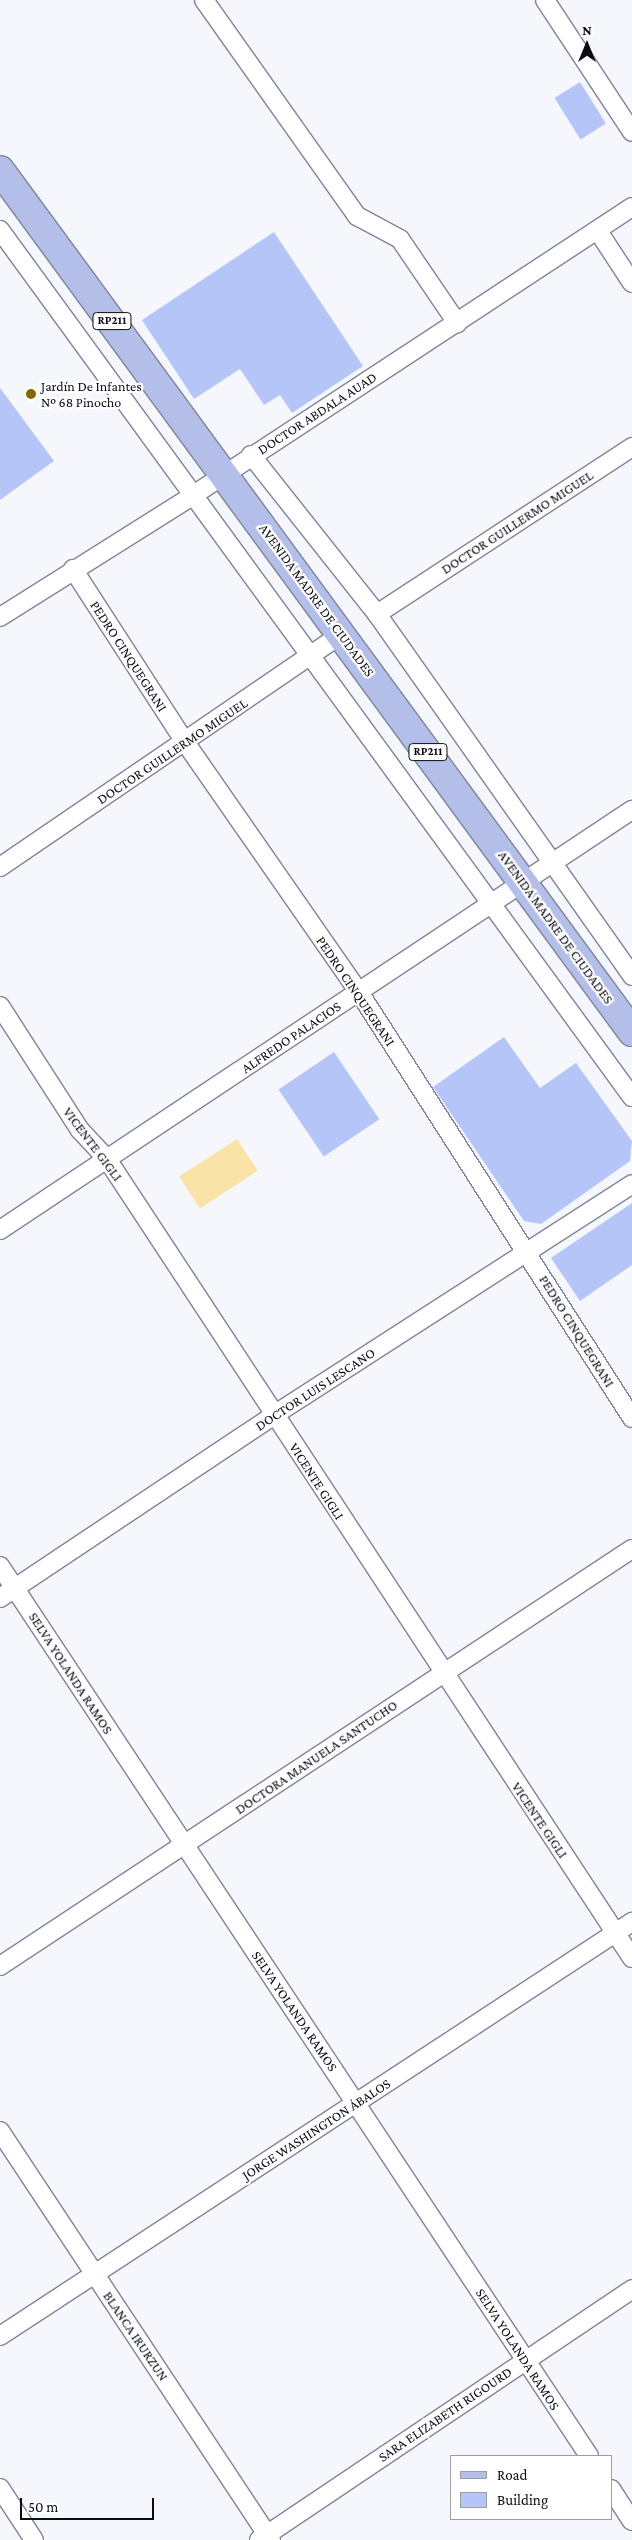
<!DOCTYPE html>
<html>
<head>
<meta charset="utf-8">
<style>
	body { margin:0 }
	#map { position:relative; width:632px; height:2540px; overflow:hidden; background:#f6f7fc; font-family:"Crimson Pro",serif }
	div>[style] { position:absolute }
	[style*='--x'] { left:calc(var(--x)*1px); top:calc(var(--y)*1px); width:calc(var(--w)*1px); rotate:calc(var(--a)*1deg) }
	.green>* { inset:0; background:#f9e3a6; transform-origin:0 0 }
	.building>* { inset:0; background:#b6c5f7; transform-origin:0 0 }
	.roads { filter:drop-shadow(1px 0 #7f8598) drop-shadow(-1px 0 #7f8598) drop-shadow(0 1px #7f8598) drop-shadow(0 -1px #7f8598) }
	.street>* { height:18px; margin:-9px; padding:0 9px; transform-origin:9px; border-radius:9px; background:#fff }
	.primary>* { height:28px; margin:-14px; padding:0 14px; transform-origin:14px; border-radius:14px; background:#b4bfe9 }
	.dots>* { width:14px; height:14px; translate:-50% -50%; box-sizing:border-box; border:2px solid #fff; border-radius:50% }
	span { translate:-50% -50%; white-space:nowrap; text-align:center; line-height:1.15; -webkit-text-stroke:4.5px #fff; paint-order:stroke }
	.shield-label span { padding:1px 4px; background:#fff; border:1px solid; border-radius:4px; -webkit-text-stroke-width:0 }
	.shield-label { font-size:12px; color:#0b0d13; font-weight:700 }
	.poi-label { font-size:14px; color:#0b0d13 }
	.left { translate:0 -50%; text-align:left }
	.street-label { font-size:14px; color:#0b0d13 }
	.legend { position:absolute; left:450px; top:2455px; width:162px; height:65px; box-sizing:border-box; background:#fff; border:1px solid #9d9ea1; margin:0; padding:6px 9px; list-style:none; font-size:15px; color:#0b0d13 }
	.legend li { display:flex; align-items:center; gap:10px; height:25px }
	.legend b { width:25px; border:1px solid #9d9ea1 }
	.north { position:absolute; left:562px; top:20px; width:50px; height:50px; -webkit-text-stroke:4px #fff; paint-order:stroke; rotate:0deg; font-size:14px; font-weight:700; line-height:20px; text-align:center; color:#0b0d13 }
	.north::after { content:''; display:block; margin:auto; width:18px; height:22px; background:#0b0d13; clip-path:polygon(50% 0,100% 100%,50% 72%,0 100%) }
	.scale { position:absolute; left:20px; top:2498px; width:134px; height:22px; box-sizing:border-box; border:2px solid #0b0d13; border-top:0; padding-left:6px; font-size:15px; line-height:18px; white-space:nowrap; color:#0b0d13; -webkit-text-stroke:4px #fff; paint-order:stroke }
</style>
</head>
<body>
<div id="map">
	<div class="green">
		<div style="left:237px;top:1139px;width:38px;height:69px;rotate:57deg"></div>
	</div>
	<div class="building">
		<div style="left:580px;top:82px;width:49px;height:30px;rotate:58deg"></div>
		<div style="clip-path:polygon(274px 232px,363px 366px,292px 413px,280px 395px,264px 405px,240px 369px,194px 399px,142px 320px)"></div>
		<div style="clip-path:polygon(0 388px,54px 461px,0 500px)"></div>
		<div style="clip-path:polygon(504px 1037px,540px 1088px,576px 1063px,632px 1141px,630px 1161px,541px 1224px,524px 1221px,433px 1087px)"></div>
		<div style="left:334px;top:1052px;width:81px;height:67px;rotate:56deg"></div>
		<div style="clip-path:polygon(632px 1203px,632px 1265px,580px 1301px,551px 1258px)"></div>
	</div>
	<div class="roads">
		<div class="street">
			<div style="--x:204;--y:0;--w:265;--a:54.7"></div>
			<div style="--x:357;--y:216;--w:49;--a:28.1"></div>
			<div style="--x:400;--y:239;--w:102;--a:55.8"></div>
			<div style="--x:545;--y:0;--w:158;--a:56.6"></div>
			<div style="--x:0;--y:230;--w:1073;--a:53.91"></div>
			<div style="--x:598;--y:231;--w:62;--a:56.8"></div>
			<div style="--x:251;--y:455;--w:203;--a:51.6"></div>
			<div style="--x:377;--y:614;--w:443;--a:54.8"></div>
			<div style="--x:73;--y:569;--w:206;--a:57.1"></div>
			<div style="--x:185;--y:742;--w:305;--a:55.2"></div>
			<div style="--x:359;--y:992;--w:506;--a:57.35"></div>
			<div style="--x:377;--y:614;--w:305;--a:-33.2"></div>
			<div style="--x:0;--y:617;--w:227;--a:-32.2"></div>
			<div style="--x:192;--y:496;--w:526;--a:-33.3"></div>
			<div style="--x:0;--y:867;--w:414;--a:-34.3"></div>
			<div style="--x:0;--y:1006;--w:148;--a:57.2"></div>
			<div style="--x:80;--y:1130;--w:40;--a:47"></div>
			<div style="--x:107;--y:1159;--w:956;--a:56.69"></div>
			<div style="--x:0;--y:1230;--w:759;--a:-33.61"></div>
			<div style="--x:0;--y:1566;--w:1067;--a:56.5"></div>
			<div style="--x:0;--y:1598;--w:329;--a:-33.7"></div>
			<div style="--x:274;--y:1415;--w:426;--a:-32.8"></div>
			<div style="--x:0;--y:1966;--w:757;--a:-33.42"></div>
			<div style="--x:0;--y:2131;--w:491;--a:56.5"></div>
			<div style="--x:0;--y:2336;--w:756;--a:-33.23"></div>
			<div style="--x:0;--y:2488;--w:62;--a:56.8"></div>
			<div style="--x:611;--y:2489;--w:38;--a:57"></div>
			<div style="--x:259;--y:2540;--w:450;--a:-33.9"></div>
		</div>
		<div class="primary">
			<div style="--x:0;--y:170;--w:1069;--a:53.75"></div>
		</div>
	</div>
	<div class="dots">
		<div style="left:31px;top:394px;background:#836800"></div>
	</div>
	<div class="shield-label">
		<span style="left:112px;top:321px">RP211</span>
		<span style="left:428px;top:752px">RP211</span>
	</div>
	<div class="poi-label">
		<span class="left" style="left:41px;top:394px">Jardín De Infantes<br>Nº 68 Pinocho</span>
	</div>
	<div class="street-label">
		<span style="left:317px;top:413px;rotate:-33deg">DOCTOR ABDALA AUAD</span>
		<span style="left:517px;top:522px;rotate:-33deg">DOCTOR GUILLERMO MIGUEL</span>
		<span style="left:317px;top:600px;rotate:54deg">AVENIDA MADRE DE CIUDADES</span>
		<span style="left:129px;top:656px;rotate:57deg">PEDRO CINQUEGRANI</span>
		<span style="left:172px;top:751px;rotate:-34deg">DOCTOR GUILLERMO MIGUEL</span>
		<span style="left:556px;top:927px;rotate:54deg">AVENIDA MADRE DE CIUDADES</span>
		<span style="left:356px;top:991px;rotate:56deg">PEDRO CINQUEGRANI</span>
		<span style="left:291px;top:1037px;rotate:-34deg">ALFREDO PALACIOS</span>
		<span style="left:93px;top:1144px;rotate:53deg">VICENTE GIGLI</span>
		<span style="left:577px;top:1331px;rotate:58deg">PEDRO CINQUEGRANI</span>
		<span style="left:315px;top:1389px;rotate:-33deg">DOCTOR LUIS LESCANO</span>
		<span style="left:317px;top:1481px;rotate:57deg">VICENTE GIGLI</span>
		<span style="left:71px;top:1673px;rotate:57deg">SELVA YOLANDA RAMOS</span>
		<span style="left:316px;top:1757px;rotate:-34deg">DOCTORA MANUELA SANTUCHO</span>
		<span style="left:540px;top:1820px;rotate:56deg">VICENTE GIGLI</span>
		<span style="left:295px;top:2011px;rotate:56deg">SELVA YOLANDA RAMOS</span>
		<span style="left:316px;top:2129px;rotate:-33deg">JORGE WASHINGTON ÁBALOS</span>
		<span style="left:136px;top:2336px;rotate:56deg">BLANCA IRURZUN</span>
		<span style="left:518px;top:2349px;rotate:57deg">SELVA YOLANDA RAMOS</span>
		<span style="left:445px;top:2414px;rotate:-34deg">SARA ELIZABETH RIGOURD</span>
	</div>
	<ul class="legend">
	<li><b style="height:6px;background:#b4bfe9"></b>Road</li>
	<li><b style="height:14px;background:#b6c5f7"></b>Building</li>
	</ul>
	<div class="north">N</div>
	<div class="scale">50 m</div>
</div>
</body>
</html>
